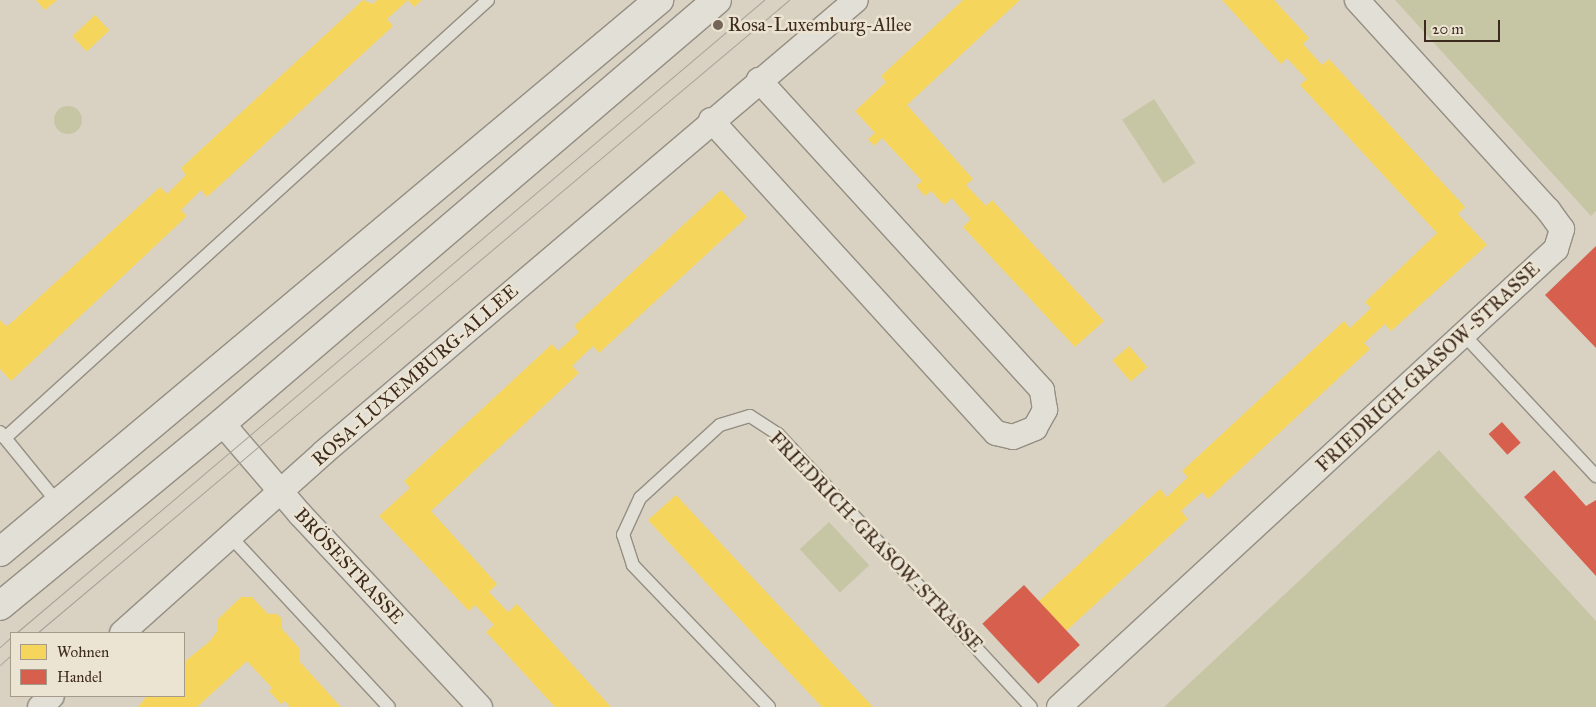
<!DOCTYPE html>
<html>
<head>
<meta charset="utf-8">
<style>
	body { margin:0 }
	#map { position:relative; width:1596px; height:707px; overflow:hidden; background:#d9d2c2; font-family:"IM FELL Great Primer",serif }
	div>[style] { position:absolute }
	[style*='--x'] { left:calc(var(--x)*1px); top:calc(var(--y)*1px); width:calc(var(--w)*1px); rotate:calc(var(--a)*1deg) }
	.green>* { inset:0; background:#c6c6a5; transform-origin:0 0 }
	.round { border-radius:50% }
	.homes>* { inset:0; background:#f6d55c; transform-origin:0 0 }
	.shops>* { inset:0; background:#d6604d; transform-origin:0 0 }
	.roads { filter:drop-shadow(1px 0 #948e83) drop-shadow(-1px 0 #948e83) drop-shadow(0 1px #948e83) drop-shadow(0 -1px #948e83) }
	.service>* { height:12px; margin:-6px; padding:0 6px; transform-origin:6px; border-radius:6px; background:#e2dfd6 }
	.minor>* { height:24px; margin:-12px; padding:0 12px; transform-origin:12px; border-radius:12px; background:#e2dfd6 }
	.tertiary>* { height:28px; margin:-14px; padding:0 14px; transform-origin:14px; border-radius:14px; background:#e2dfd6 }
	.tram>* { height:1px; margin:-0.5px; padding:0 0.5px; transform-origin:0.5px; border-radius:0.5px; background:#a6a29a }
	.dots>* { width:14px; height:14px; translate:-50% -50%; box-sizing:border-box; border:2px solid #ece4d2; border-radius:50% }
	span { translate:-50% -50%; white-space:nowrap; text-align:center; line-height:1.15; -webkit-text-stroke:5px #ece4d2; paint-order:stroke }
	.poi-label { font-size:19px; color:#3d2a1f }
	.left { translate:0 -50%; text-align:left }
	.street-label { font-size:19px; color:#3d2a1f }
	.legend { position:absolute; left:10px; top:632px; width:175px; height:65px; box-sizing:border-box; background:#ece4d2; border:1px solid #a69a8a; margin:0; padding:6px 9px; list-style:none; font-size:15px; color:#3d2a1f }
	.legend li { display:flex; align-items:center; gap:10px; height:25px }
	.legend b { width:25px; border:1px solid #a69a8a }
	.scale { position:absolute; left:1424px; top:20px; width:76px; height:22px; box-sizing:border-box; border:2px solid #3d2a1f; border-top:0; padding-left:6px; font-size:15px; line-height:18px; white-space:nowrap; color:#3d2a1f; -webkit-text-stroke:4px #ece4d2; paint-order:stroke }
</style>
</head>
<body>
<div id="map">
	<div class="green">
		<div style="clip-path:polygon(1395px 0,1596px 0,1596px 211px,1591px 216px)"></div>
		<div style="left:1154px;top:99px;width:76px;height:38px;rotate:57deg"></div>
		<div class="round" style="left:54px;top:106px;width:28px;height:28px"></div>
		<div style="clip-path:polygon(1439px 450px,1596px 621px,1596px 707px,1164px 707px)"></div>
		<div style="left:829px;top:522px;width:59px;height:40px;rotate:47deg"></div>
	</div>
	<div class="homes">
		<div style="clip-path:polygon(36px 0,57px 0,45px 10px)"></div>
		<div style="clip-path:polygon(363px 0,373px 4px,377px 0,422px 0,414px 7px,408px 0,397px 10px,387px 19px,393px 26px,207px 197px,201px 190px,181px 210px,187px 216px,11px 381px,0 369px,0 320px,6px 326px,11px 323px,160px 187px,167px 194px,186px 175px,181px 168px)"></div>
		<div style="clip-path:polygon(963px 0,1020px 0,907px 105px,973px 179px,966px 185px,986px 206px,992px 200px,1104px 321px,1075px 347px,963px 227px,971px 219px,962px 210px,952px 198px,944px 205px,931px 191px,925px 196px,916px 186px,922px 181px,882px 138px,874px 146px,868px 139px,875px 133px,855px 111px,886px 82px,881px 76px)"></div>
		<div style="clip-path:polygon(1222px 0,1274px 0,1309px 38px,1303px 44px,1313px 55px,1322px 65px,1329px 59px,1465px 207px,1458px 214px,1487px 245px,1391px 331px,1385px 324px,1364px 343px,1370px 349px,1208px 499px,1202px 492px,1181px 511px,1188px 519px,1066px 631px,1039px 601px,1160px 489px,1167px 497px,1188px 477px,1182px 471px,1344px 321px,1350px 328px,1371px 308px,1365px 302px,1437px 233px,1300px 85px,1307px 79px,1297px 69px,1287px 58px,1281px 64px)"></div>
		<div style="left:95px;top:15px;width:21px;height:31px;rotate:47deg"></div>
		<div style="clip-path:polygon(721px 190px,747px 217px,599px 353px,593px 346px,572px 366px,579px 373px,431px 511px,497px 584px,489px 592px,508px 612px,517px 604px,611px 707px,555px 707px,486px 632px,494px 625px,475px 605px,469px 611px,379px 516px,410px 488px,404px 481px,552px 344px,558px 351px,579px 332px,574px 326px)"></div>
		<div style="left:1129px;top:346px;width:28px;height:22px;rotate:49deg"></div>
		<div style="clip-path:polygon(676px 495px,873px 707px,822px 707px,771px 653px,648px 520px)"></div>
		<div style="clip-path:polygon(241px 597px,252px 597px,268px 614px,277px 614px,282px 619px,282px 629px,300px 649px,300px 662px,341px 707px,290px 707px,285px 701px,281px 704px,269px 691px,272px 688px,247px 661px,197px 707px,138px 707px,147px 696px,184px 696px,184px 662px,210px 641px,218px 630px,217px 620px)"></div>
	</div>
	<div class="shops">
		<div style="clip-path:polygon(1596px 246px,1596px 348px,1545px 295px)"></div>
		<div style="left:1502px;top:422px;width:28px;height:18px;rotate:48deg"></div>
		<div style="clip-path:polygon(1554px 470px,1586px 506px,1596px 500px,1596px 576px,1524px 497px)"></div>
		<div style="left:1024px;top:585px;width:82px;height:57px;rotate:47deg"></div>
	</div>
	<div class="roads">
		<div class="service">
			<div style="--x:1465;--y:336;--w:192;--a:46.9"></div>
			<div style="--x:0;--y:432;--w:8;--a:50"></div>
			<div style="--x:5;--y:438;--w:652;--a:-42.2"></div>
			<div style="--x:5;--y:438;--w:84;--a:50.8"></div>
			<div style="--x:230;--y:536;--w:233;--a:47.1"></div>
			<div style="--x:769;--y:707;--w:197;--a:-133.8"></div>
			<div style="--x:633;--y:565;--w:32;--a:-108"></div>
			<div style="--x:623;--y:535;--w:41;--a:-65.3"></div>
			<div style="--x:640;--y:498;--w:108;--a:-42.4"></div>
			<div style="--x:720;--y:425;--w:31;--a:-17"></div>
			<div style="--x:750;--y:416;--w:33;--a:33"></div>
			<div style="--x:778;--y:434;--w:372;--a:47.2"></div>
		</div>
		<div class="minor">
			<div style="--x:711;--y:120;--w:423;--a:47.7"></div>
			<div style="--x:996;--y:433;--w:17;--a:13"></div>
			<div style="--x:1013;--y:437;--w:24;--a:-22"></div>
			<div style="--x:1035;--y:428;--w:21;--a:-61"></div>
			<div style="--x:1045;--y:410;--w:20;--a:-99"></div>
			<div style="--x:1042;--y:390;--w:420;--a:-132.4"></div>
			<div style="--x:222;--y:423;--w:120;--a:49.4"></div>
			<div style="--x:300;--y:514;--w:264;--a:47"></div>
			<div style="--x:122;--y:633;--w:270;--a:-41.8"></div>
			<div style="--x:323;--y:453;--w:699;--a:-40.36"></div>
			<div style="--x:40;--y:707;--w:16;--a:-43"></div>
			<div style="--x:1059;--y:707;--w:676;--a:-42.66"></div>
			<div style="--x:1556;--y:249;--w:21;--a:-73"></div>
			<div style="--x:1562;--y:229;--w:24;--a:-126"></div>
			<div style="--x:1548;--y:210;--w:284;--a:-132.3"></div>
		</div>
		<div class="tertiary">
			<div style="--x:0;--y:552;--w:860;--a:-39.95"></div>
			<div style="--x:0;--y:606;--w:288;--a:-39.5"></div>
			<div style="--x:222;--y:423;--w:651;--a:-40.52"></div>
		</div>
	</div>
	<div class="tram">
		<div style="--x:16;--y:633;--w:980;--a:-40.24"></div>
		<div style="--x:37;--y:633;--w:983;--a:-40.09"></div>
		<div style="--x:0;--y:647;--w:15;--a:-42"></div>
		<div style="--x:0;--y:665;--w:15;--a:-42"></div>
	</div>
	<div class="dots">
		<div style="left:718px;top:25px;background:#746558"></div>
	</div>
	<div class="poi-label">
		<span class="left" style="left:728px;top:25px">Rosa-Luxemburg-Allee</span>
	</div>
	<div class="street-label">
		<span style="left:1428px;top:367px;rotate:-43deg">FRIEDRICH-GRASOW-STRASSE</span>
		<span style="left:415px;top:375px;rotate:-41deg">ROSA-LUXEMBURG-ALLEE</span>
		<span style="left:876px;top:542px;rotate:46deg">FRIEDRICH-GRASOW-STRASSE</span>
		<span style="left:349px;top:566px;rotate:47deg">BRÖSESTRASSE</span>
	</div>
	<ul class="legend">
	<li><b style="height:14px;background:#f6d55c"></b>Wohnen</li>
	<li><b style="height:14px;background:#d6604d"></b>Handel</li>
	</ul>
	<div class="scale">20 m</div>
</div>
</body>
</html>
